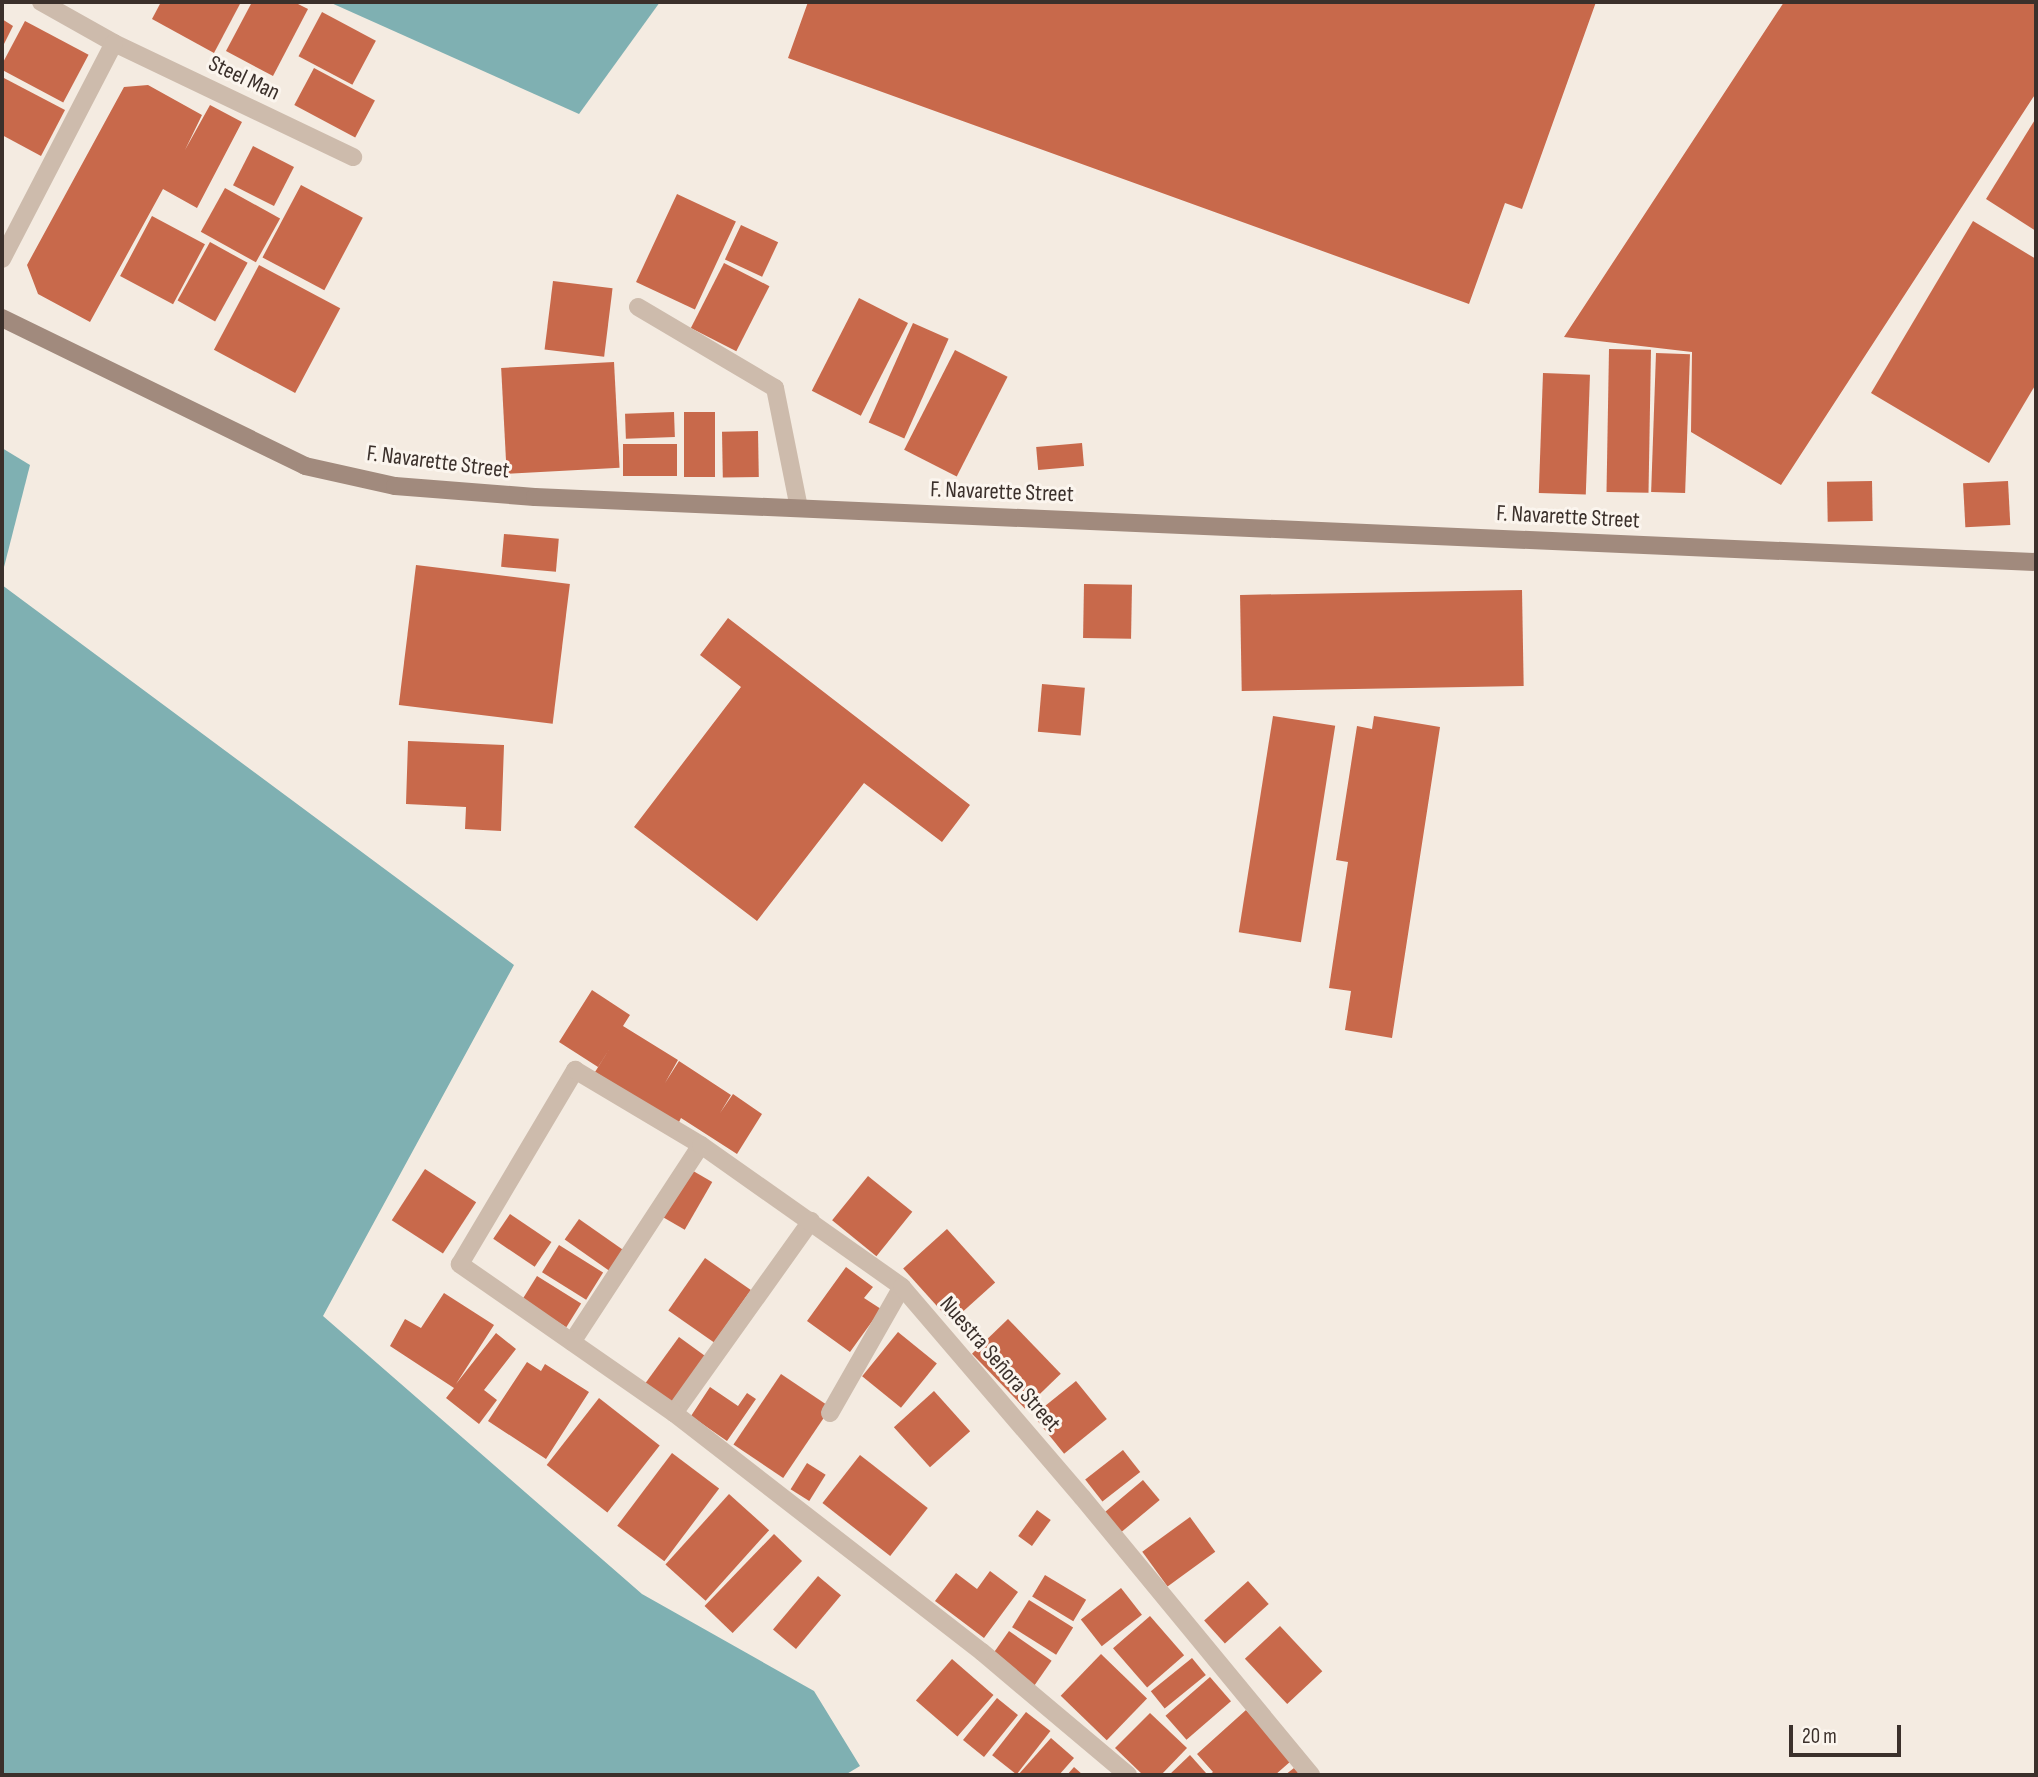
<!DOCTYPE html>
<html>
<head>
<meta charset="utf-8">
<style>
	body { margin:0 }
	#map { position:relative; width:2038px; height:1777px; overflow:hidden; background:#f4ebe1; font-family:"Sofia Sans Condensed",sans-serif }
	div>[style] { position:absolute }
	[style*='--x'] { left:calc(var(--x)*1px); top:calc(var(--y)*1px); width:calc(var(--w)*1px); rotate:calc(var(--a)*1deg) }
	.water>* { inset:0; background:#7fb0b2 }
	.building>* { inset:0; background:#c8694b; transform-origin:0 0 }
	.minor>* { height:18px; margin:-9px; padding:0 9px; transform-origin:9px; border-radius:9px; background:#cdbbac }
	.secondary>* { height:18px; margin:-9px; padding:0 9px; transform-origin:9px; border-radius:9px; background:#a18a7d }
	span { translate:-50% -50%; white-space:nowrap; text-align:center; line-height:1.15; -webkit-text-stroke:6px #fbf5ee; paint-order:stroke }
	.street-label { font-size:23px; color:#3b302b }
	.frame { position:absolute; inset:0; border:4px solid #3b302b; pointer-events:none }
	.scale { position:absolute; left:1789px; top:1725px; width:112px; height:32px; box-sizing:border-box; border:4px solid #3b302b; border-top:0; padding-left:9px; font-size:21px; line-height:24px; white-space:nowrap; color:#3b302b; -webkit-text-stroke:5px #fbf5ee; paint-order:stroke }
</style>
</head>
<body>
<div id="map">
	<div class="water">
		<div style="clip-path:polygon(329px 2px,660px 2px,579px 114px)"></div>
		<div style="clip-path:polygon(2px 448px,30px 465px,2px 575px)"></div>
		<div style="clip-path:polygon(2px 585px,514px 965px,323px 1316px,642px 1594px,814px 1691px,860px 1766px,845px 1775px,2px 1775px)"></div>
	</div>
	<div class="building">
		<div style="clip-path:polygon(161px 2px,241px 2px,214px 53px,152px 19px)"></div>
		<div style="clip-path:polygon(252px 2px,294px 2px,308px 9px,273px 76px,226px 51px)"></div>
		<div style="clip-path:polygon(808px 2px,1596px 2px,1522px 209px,1505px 203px,1469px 304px,788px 58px)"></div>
		<div style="clip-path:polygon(1784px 2px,2036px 2px,2036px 93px,1781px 485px,1691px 432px,1692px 352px,1564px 337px)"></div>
		<div style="left:322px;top:12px;width:61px;height:50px;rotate:28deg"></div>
		<div style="clip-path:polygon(2px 19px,13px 26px,2px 48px)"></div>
		<div style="left:25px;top:21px;width:72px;height:54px;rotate:28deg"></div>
		<div style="left:314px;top:68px;width:69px;height:42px;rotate:28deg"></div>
		<div style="clip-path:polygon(2px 77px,65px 110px,41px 156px,2px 135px)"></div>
		<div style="clip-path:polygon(148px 85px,202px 115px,185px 150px,210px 105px,242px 122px,197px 208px,163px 189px,90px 322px,38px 294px,27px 265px,124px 87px)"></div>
		<div style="clip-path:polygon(2036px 118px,2036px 231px,1986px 199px)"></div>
		<div style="left:253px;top:146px;width:46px;height:44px;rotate:27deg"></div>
		<div style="left:301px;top:185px;width:70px;height:82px;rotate:28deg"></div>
		<div style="left:225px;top:188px;width:63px;height:50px;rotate:29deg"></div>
		<div style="left:677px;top:194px;width:65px;height:97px;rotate:25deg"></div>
		<div style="left:152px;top:216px;width:60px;height:68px;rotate:28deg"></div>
		<div style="clip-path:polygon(1973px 221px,2036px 259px,2036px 384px,1989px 463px,1871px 393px)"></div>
		<div style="left:741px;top:225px;width:41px;height:38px;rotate:25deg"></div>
		<div style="left:210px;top:242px;width:43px;height:67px;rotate:29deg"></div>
		<div style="left:724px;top:263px;width:51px;height:73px;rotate:27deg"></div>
		<div style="left:259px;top:265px;width:92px;height:96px;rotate:28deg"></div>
		<div style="left:553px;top:281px;width:60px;height:69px;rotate:7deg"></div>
		<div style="left:859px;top:298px;width:55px;height:104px;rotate:27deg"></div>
		<div style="left:913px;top:323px;width:39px;height:109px;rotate:24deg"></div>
		<div style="left:1609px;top:349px;width:42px;height:143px;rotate:1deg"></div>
		<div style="left:955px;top:350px;width:59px;height:112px;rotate:27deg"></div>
		<div style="left:1656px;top:353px;width:34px;height:139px;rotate:2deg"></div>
		<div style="left:614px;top:362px;width:106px;height:113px;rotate:87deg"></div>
		<div style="left:1543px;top:373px;width:47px;height:120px;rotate:2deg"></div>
		<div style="left:674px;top:412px;width:25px;height:49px;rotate:88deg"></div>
		<div style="left:684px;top:412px;width:31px;height:65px"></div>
		<div style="left:758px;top:431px;width:46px;height:36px;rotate:89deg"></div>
		<div style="left:1082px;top:443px;width:23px;height:46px;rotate:85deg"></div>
		<div style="left:623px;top:444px;width:54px;height:32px"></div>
		<div style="left:1872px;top:481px;width:40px;height:45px;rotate:89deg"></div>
		<div style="left:2008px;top:481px;width:44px;height:45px;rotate:87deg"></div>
		<div style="left:504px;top:534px;width:55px;height:33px;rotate:5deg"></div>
		<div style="left:416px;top:565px;width:155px;height:141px;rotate:7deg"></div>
		<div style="left:1084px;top:584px;width:48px;height:54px;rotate:1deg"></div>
		<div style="left:1522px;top:590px;width:96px;height:282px;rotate:89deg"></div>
		<div style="clip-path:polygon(728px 618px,970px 805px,942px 842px,864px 783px,757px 921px,634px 827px,741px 687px,700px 655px)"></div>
		<div style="left:1042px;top:684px;width:43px;height:48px;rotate:5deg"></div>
		<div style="left:1273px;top:716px;width:63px;height:219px;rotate:9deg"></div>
		<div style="clip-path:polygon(1374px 716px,1440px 727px,1392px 1038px,1345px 1030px,1351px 991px,1329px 988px,1348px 862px,1336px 860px,1357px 726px,1372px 729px)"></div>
		<div style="clip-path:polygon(408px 741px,504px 745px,501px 831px,465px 829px,466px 807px,406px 804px)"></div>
		<div style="clip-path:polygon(592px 990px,630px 1015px,623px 1026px,678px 1060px,665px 1083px,679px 1061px,731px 1095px,720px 1113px,733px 1094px,762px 1114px,737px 1154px,681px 1118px,678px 1124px,595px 1072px,612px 1045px,598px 1067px,559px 1042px)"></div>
		<div style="left:688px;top:1168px;width:28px;height:55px;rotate:30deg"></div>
		<div style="left:425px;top:1169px;width:61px;height:61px;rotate:33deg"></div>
		<div style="left:868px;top:1176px;width:57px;height:57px;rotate:39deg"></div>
		<div style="left:510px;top:1214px;width:50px;height:30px;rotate:34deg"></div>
		<div style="left:579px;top:1219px;width:54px;height:25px;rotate:35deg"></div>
		<div style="left:947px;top:1229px;width:72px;height:59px;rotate:48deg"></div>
		<div style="left:559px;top:1245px;width:52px;height:32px;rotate:32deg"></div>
		<div style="left:705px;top:1258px;width:56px;height:64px;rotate:35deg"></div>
		<div style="clip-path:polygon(846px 1267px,873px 1287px,864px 1298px,881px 1309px,850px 1352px,807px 1321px)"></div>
		<div style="left:537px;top:1276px;width:52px;height:28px;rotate:32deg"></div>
		<div style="clip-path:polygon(444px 1293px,494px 1325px,456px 1384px,496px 1333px,516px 1349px,484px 1390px,497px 1400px,479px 1424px,446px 1398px,454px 1388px,390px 1346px,405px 1319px,421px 1328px)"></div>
		<div style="left:1008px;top:1319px;width:76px;height:50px;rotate:46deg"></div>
		<div style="left:898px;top:1332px;width:50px;height:57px;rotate:39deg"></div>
		<div style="left:679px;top:1337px;width:34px;height:60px;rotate:36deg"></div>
		<div style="clip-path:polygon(527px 1362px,541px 1371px,545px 1364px,589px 1392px,546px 1459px,488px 1421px)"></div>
		<div style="left:781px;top:1374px;width:60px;height:85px;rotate:34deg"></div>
		<div style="left:1076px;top:1381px;width:49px;height:55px;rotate:51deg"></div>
		<div style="clip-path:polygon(710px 1387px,738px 1406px,747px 1393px,756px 1399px,727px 1441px,691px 1416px)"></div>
		<div style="left:934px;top:1391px;width:54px;height:54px;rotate:48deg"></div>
		<div style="left:599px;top:1398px;width:77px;height:85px;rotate:38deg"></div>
		<div style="left:1123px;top:1450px;width:28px;height:48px;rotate:52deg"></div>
		<div style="left:672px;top:1453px;width:59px;height:91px;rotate:37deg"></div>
		<div style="left:860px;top:1455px;width:86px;height:61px;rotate:38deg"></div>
		<div style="left:807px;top:1463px;width:22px;height:31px;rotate:32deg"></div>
		<div style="left:1143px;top:1480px;width:26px;height:50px;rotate:50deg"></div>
		<div style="left:729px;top:1494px;width:54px;height:95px;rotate:42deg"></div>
		<div style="left:1037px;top:1510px;width:17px;height:32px;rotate:36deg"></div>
		<div style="left:1190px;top:1517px;width:43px;height:59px;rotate:54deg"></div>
		<div style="left:774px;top:1534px;width:39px;height:100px;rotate:44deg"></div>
		<div style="clip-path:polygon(990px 1571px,1018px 1592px,984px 1638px,935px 1601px,956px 1573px,977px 1589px)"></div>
		<div style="left:1045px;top:1575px;width:48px;height:25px;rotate:31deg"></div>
		<div style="left:818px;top:1576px;width:30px;height:70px;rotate:40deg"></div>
		<div style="left:1248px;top:1581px;width:31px;height:59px;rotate:48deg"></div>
		<div style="left:1121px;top:1588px;width:34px;height:51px;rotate:52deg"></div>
		<div style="left:1029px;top:1600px;width:52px;height:32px;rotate:32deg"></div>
		<div style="left:1150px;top:1616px;width:52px;height:49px;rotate:49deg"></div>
		<div style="left:1280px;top:1626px;width:62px;height:48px;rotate:47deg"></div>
		<div style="left:1009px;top:1631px;width:52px;height:30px;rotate:35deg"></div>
		<div style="left:1101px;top:1654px;width:64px;height:58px;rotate:44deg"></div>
		<div style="left:1192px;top:1658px;width:22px;height:53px;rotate:51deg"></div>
		<div style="left:952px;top:1659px;width:55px;height:55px;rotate:41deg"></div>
		<div style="left:1210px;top:1677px;width:32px;height:59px;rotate:49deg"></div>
		<div style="left:997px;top:1698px;width:27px;height:54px;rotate:39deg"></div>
		<div style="clip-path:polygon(1246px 1710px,1291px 1761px,1275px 1775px,1209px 1775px,1213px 1772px,1197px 1754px)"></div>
		<div style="left:1026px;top:1712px;width:31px;height:55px;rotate:38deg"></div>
		<div style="clip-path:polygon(1150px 1713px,1187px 1748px,1161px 1775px,1143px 1775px,1115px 1748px)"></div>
		<div style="clip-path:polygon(1051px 1738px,1074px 1758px,1059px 1775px,1018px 1775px)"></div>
		<div style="clip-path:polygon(1190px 1755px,1206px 1773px,1169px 1775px)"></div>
		<div style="clip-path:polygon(1074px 1767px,1083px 1775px,1067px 1775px)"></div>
		<div style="clip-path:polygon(1294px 1768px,1300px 1775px,1285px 1775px)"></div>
	</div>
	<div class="minor">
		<div style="--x:41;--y:2;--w:84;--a:29.3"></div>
		<div style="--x:114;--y:43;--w:265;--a:25.5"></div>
		<div style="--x:2;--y:259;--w:243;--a:-62.6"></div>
		<div style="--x:638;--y:307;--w:159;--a:30.6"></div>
		<div style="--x:775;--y:388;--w:122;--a:78.7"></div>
		<div style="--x:572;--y:1342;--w:235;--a:-56.8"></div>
		<div style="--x:674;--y:1413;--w:236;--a:-54.5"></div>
		<div style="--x:830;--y:1413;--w:145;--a:-60.3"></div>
		<div style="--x:1128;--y:1775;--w:191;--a:-139.9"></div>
		<div style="--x:982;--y:1652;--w:390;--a:-142.2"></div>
		<div style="--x:674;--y:1413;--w:261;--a:-145.2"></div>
		<div style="--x:460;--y:1264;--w:226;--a:-59.3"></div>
		<div style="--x:575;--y:1070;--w:147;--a:30.8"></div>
		<div style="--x:701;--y:1145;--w:246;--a:35.2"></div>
		<div style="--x:902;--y:1287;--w:277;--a:49.4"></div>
		<div style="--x:1082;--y:1497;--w:360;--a:50.5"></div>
	</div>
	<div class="secondary">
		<div style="--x:2;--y:318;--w:337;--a:26"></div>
		<div style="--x:305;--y:466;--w:92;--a:12.5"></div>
		<div style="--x:395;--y:486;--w:140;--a:4.5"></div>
		<div style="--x:535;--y:497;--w:1502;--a:2.48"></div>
	</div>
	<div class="street-label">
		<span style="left:244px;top:78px;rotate:25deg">Steel Man</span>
		<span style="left:438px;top:462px;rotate:7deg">F. Navarette Street</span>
		<span style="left:1002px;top:492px;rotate:2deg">F. Navarette Street</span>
		<span style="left:1568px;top:517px;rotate:3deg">F. Navarette Street</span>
		<span style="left:1000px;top:1364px;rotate:49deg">Nuestra Señora Street</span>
	</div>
	<div class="frame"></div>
	<div class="scale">20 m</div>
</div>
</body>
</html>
